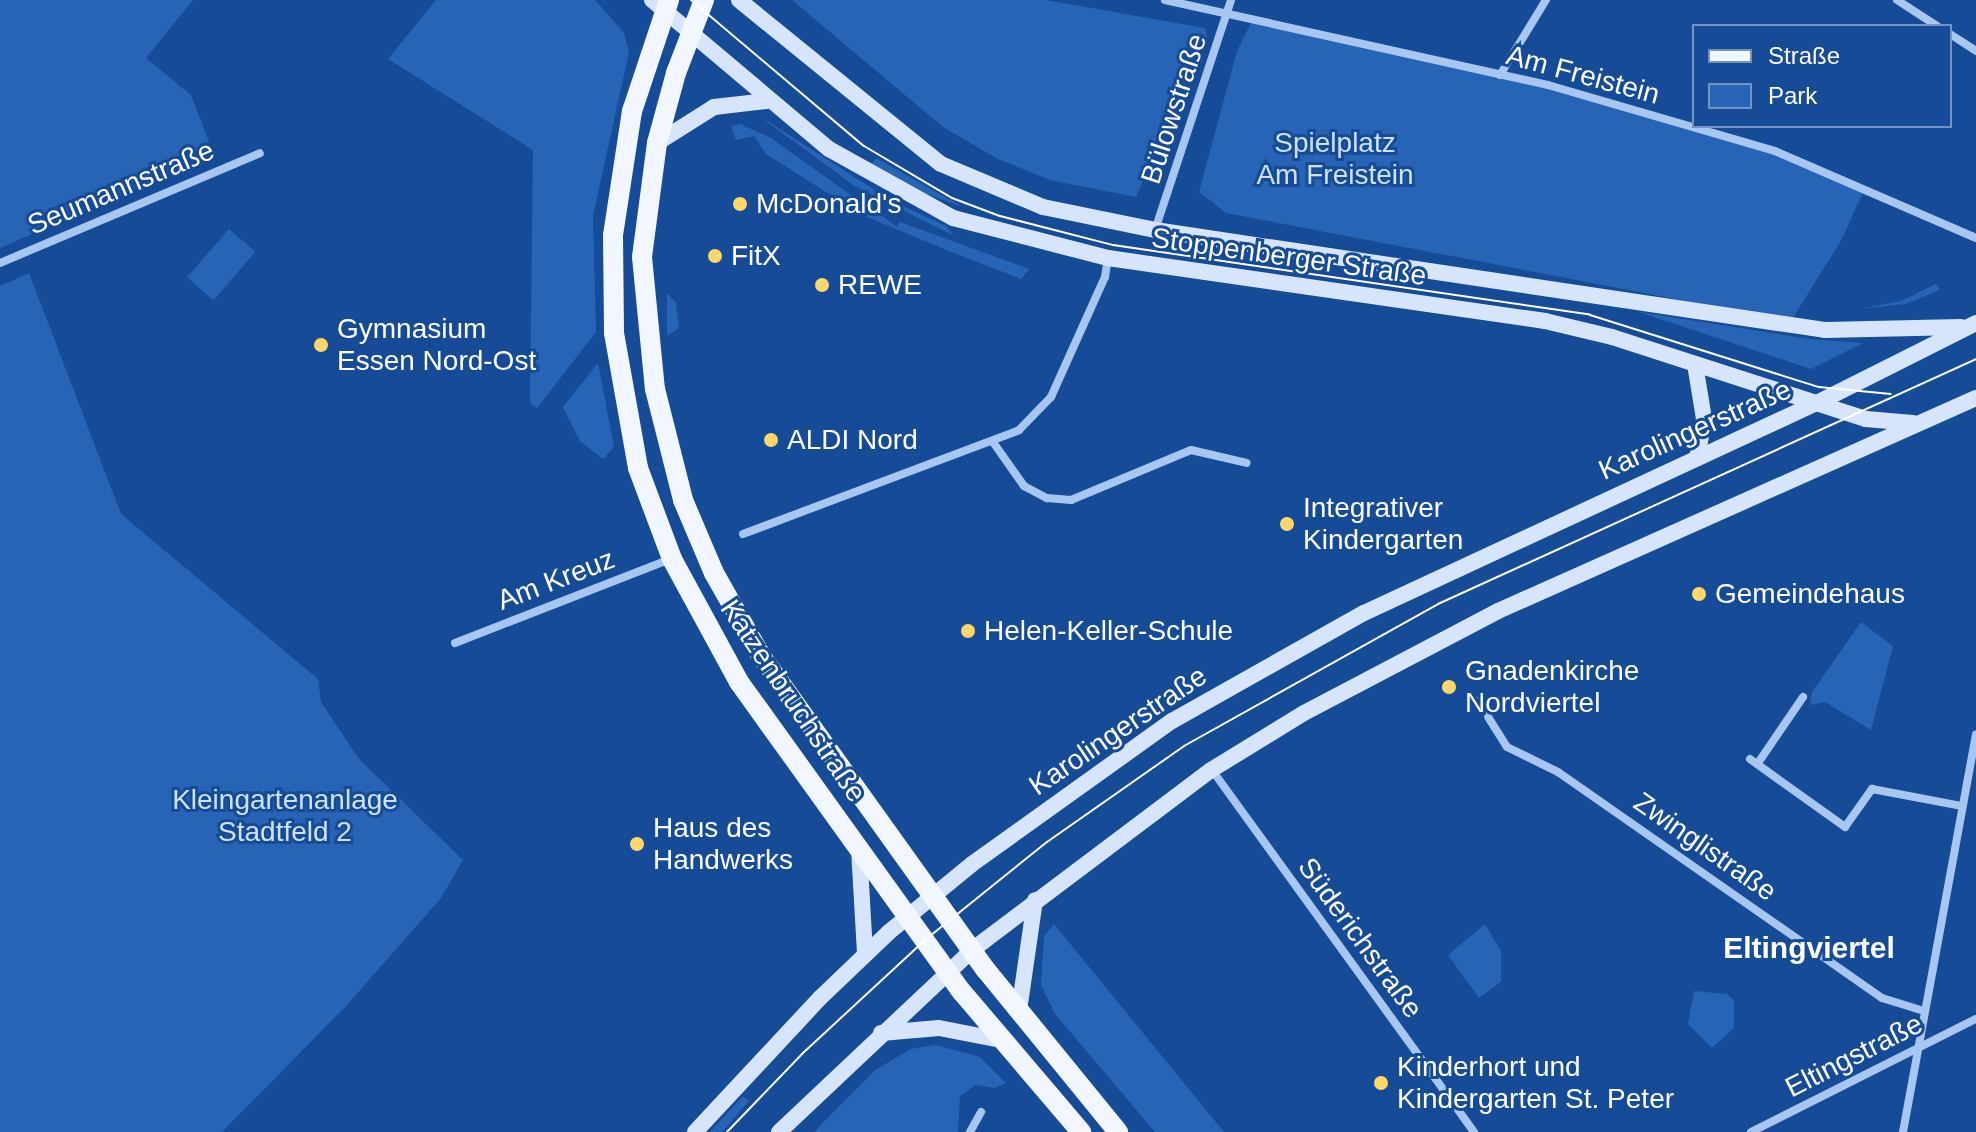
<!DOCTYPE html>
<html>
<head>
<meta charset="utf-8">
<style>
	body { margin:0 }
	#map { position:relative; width:1976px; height:1132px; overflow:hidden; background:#154b97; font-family:Arial,sans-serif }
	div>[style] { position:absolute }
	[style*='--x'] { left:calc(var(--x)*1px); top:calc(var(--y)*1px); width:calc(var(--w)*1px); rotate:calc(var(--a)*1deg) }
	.green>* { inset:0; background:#2864b6; transform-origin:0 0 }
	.street>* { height:8px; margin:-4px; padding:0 4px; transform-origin:4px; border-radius:4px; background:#a7c7f2 }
	.secondary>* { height:16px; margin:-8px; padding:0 8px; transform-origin:8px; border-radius:8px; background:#d6e5fc }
	.primary>* { height:20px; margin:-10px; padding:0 10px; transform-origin:10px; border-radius:10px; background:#f2f7ff }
	.tram>* { height:2px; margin:-1px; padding:0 1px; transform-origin:1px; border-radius:1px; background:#fff }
	.dots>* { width:22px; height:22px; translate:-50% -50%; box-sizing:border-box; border:4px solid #154b97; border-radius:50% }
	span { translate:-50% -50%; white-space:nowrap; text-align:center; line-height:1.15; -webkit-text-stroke:6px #154b97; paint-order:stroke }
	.street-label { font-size:28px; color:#fff }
	.park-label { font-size:28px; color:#cee2fc }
	.poi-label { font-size:28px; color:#fff }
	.left { translate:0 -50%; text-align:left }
	.neighbourhood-label { font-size:30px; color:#fff; font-weight:700 }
	.legend { position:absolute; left:1692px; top:24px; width:260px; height:104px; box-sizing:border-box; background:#154b97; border:2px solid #7393c1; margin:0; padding:10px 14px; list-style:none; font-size:24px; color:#fff }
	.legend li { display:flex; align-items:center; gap:16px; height:40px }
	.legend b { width:40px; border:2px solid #7393c1 }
</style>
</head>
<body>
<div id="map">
	<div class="green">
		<div style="clip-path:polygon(0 0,193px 0,146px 58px,191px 95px,214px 155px,0 248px)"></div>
		<div style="clip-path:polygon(436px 0,595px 0,624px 33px,629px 52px,593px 216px,596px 332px,537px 408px,530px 403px,533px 150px,388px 59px)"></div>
		<div style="clip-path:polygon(792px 0,1046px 0,1205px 28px,1207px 36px,1136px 197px,1050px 180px,996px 158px,943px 127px)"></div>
		<div style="clip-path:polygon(1252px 21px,1548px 87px,1774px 154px,1863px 192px,1842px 239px,1791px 321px,1226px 213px,1199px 192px,1237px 51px)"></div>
		<div style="clip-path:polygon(758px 115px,892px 201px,946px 226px,954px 236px,853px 185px)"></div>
		<div style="clip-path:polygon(740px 124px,771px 138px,861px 202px,856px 211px,766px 154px,754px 136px,736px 140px,731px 126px)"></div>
		<div style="clip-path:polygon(876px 158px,965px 208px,1019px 227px,918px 191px,871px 165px)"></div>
		<div style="clip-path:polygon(868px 205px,897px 227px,900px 222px,1029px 269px,1021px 279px,954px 253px,860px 214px,862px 209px,871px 213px)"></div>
		<div style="left:229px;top:229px;width:35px;height:64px;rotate:41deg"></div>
		<div style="clip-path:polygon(29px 273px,121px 514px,318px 679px,321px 702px,359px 759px,463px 860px,441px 898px,346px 1006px,222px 1132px,0 1132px,0 286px)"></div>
		<div style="clip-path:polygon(1936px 284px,1940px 290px,1906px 304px,1859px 309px,1901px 301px)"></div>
		<div style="clip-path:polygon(667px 293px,676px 303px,679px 328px,667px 336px)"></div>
		<div style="clip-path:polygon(1639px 312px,1810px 339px,1863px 343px,1811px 369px)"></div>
		<div style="clip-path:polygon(598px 363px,614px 447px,603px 459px,580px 441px,563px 407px)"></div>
		<div style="clip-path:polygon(1861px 622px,1893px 646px,1871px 730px,1825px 702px,1810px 705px,1812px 692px)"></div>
		<div style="clip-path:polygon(1054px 924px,1224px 1132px,1155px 1132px,1055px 1014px,1041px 985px,1044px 936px)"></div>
		<div style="clip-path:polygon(1485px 924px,1501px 951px,1501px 982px,1479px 998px,1448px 955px)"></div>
		<div style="clip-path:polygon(1694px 991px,1727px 994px,1734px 1001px,1734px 1028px,1712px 1048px,1688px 1024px)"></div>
		<div style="clip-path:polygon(936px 1045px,980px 1057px,1006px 1083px,994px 1088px,976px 1085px,960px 1096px,958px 1132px,814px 1132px,875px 1070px,911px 1049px)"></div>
		<div style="clip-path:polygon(743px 1096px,749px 1101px,722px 1132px,710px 1132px)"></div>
	</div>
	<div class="street">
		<div style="--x:1165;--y:0;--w:392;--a:12.5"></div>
		<div style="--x:1548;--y:85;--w:236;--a:16.2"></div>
		<div style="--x:1775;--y:151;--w:219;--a:23.4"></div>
		<div style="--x:1897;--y:0;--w:48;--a:33"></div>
		<div style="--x:1950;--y:34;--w:31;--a:33"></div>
		<div style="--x:1500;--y:75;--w:88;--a:-58.5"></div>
		<div style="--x:1155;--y:230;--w:242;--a:-71.7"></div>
		<div style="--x:0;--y:263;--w:282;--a:-22.9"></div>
		<div style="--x:993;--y:442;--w:54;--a:54.8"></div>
		<div style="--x:1024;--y:486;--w:26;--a:28"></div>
		<div style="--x:1047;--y:498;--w:24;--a:5"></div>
		<div style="--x:1071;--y:500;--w:130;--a:-22.6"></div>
		<div style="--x:1191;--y:450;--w:57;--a:13.1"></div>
		<div style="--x:743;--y:534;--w:295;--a:-20.6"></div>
		<div style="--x:1019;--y:430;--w:46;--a:-45.9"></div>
		<div style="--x:1051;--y:397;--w:132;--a:-65.8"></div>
		<div style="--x:1105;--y:277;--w:19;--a:-81"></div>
		<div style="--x:455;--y:643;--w:232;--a:-21.3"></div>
		<div style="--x:1478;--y:701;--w:54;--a:57.8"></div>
		<div style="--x:1507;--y:747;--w:57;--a:26.1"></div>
		<div style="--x:1558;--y:772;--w:395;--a:34.9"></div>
		<div style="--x:1882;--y:998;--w:44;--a:17.2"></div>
		<div style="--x:1750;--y:759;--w:117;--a:35.6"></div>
		<div style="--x:1845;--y:827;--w:47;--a:-54.6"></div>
		<div style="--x:1872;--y:789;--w:92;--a:10.7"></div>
		<div style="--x:1758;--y:763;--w:80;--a:-55.7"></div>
		<div style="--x:1212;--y:770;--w:447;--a:54.1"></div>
		<div style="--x:970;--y:1132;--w:23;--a:-61"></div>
		<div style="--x:1751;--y:1132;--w:252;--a:-26.7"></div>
		<div style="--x:1903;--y:1132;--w:404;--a:-79.6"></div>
	</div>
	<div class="secondary">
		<div style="--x:652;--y:0;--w:231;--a:40.1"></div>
		<div style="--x:829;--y:149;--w:142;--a:29.1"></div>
		<div style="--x:953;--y:218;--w:160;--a:14.5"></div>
		<div style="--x:1108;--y:258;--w:442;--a:8.2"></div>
		<div style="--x:1545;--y:321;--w:69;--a:13.4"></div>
		<div style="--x:1612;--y:337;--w:267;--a:17.9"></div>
		<div style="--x:1866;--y:419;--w:47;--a:4.9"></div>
		<div style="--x:739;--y:0;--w:260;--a:39.1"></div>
		<div style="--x:941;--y:164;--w:111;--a:22.9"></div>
		<div style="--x:1043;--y:207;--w:114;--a:11.6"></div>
		<div style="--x:1155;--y:230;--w:677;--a:8.49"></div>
		<div style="--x:1825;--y:330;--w:136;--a:-1.3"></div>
		<div style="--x:657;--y:143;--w:67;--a:-32.3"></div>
		<div style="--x:714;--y:107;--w:53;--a:-6.5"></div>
		<div style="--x:1695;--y:364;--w:56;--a:80.7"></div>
		<div style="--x:1704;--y:419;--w:40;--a:100"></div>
		<div style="--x:859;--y:849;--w:105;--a:86.7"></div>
		<div style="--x:1019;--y:1011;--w:112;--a:-81.8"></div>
		<div style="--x:881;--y:1033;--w:58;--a:-4.9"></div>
		<div style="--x:939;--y:1028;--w:63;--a:11"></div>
		<div style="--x:695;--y:1132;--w:183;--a:-47"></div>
		<div style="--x:820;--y:998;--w:95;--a:-43.7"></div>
		<div style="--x:889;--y:932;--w:107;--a:-39.3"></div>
		<div style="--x:972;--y:864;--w:246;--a:-35.6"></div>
		<div style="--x:1172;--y:721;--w:220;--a:-29.4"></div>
		<div style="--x:1364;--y:613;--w:497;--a:-24.9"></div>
		<div style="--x:1815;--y:404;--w:180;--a:-26.7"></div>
		<div style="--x:779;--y:1132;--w:265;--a:-43.3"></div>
		<div style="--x:972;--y:950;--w:299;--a:-37"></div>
		<div style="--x:1211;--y:770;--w:109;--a:-31.5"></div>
		<div style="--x:1304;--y:713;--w:219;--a:-27.7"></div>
		<div style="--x:1498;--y:611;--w:523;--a:-24.02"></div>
	</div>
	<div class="primary">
		<div style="--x:669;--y:0;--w:117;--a:108.4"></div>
		<div style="--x:632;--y:111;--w:125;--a:98.7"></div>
		<div style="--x:613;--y:235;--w:98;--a:89.4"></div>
		<div style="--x:614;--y:333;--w:137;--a:79.9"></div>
		<div style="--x:638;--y:468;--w:97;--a:69.5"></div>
		<div style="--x:672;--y:559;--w:140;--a:61.4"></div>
		<div style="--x:739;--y:682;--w:382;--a:54.3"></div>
		<div style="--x:962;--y:992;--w:184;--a:49.6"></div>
		<div style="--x:704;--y:0;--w:78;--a:111"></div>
		<div style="--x:676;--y:73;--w:73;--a:105.2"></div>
		<div style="--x:657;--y:143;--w:115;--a:97.5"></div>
		<div style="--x:642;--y:257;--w:133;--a:84.4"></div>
		<div style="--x:655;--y:389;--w:114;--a:75.8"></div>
		<div style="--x:683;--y:500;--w:79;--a:67"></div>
		<div style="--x:714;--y:573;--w:95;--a:60.5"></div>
		<div style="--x:761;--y:656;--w:386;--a:54.4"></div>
		<div style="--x:986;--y:970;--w:209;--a:50.8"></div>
	</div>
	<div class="tram">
		<div style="--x:691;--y:0;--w:226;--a:40.2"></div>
		<div style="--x:864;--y:146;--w:102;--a:30.6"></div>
		<div style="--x:952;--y:198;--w:51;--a:20.6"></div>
		<div style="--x:1000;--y:216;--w:117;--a:14.4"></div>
		<div style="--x:1113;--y:245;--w:482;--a:8.3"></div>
		<div style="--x:1590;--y:315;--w:240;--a:17.5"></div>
		<div style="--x:1819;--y:387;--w:72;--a:5.6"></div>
		<div style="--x:727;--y:1132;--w:110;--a:-46.1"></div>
		<div style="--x:803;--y:1053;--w:166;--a:-42.8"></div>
		<div style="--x:925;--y:940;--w:156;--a:-38.8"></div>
		<div style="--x:1047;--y:842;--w:167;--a:-35"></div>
		<div style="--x:1184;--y:746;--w:291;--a:-29.2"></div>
		<div style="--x:1438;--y:604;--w:591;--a:-24.48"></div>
	</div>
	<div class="dots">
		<div style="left:740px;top:204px;background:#ffd768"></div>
		<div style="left:715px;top:256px;background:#ffd768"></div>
		<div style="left:822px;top:285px;background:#ffd768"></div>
		<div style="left:321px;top:345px;background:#ffd768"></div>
		<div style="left:771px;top:440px;background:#ffd768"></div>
		<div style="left:1287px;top:524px;background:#ffd768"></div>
		<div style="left:1699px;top:594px;background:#ffd768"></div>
		<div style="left:968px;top:631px;background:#ffd768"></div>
		<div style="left:1449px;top:687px;background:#ffd768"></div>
		<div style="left:637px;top:844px;background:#ffd768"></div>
		<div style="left:1381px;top:1083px;background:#ffd768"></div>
	</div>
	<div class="street-label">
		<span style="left:1583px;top:75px;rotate:15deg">Am Freistein</span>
		<span style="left:1174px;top:109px;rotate:-72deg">Bülowstraße</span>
		<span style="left:121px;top:188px;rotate:-23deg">Seumannstraße</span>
		<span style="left:1289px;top:257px;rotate:8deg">Stoppenberger Straße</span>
		<span style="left:1695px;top:430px;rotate:-24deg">Karolingerstraße</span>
		<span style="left:556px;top:580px;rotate:-21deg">Am Kreuz</span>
		<span style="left:793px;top:701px;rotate:56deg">Katzenbruchstraße</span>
		<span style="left:1118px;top:731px;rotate:-34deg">Karolingerstraße</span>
		<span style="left:1705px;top:847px;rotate:35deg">Zwinglistraße</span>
		<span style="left:1360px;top:938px;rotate:54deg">Süderichstraße</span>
		<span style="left:1854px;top:1056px;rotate:-27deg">Eltingstraße</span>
	</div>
	<div class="park-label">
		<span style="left:1335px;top:159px">Spielplatz<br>Am Freistein</span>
		<span style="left:285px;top:816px">Kleingartenanlage<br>Stadtfeld 2</span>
	</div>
	<div class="poi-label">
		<span class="left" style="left:756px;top:204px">McDonald's</span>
		<span class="left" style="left:731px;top:256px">FitX</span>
		<span class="left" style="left:838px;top:285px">REWE</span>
		<span class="left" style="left:337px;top:345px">Gymnasium<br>Essen Nord-Ost</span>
		<span class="left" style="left:787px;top:440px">ALDI Nord</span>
		<span class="left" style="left:1303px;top:524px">Integrativer<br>Kindergarten</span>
		<span class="left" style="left:1715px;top:594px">Gemeindehaus</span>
		<span class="left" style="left:984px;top:631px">Helen-Keller-Schule</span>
		<span class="left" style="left:1465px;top:687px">Gnadenkirche<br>Nordviertel</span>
		<span class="left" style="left:653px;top:844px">Haus des<br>Handwerks</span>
		<span class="left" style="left:1397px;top:1083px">Kinderhort und<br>Kindergarten St. Peter</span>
	</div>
	<div class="neighbourhood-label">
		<span style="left:1809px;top:948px">Eltingviertel</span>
	</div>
	<ul class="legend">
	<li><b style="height:10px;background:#f2f7ff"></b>Straße</li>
	<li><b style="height:22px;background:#2864b6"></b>Park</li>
	</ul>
</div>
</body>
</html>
